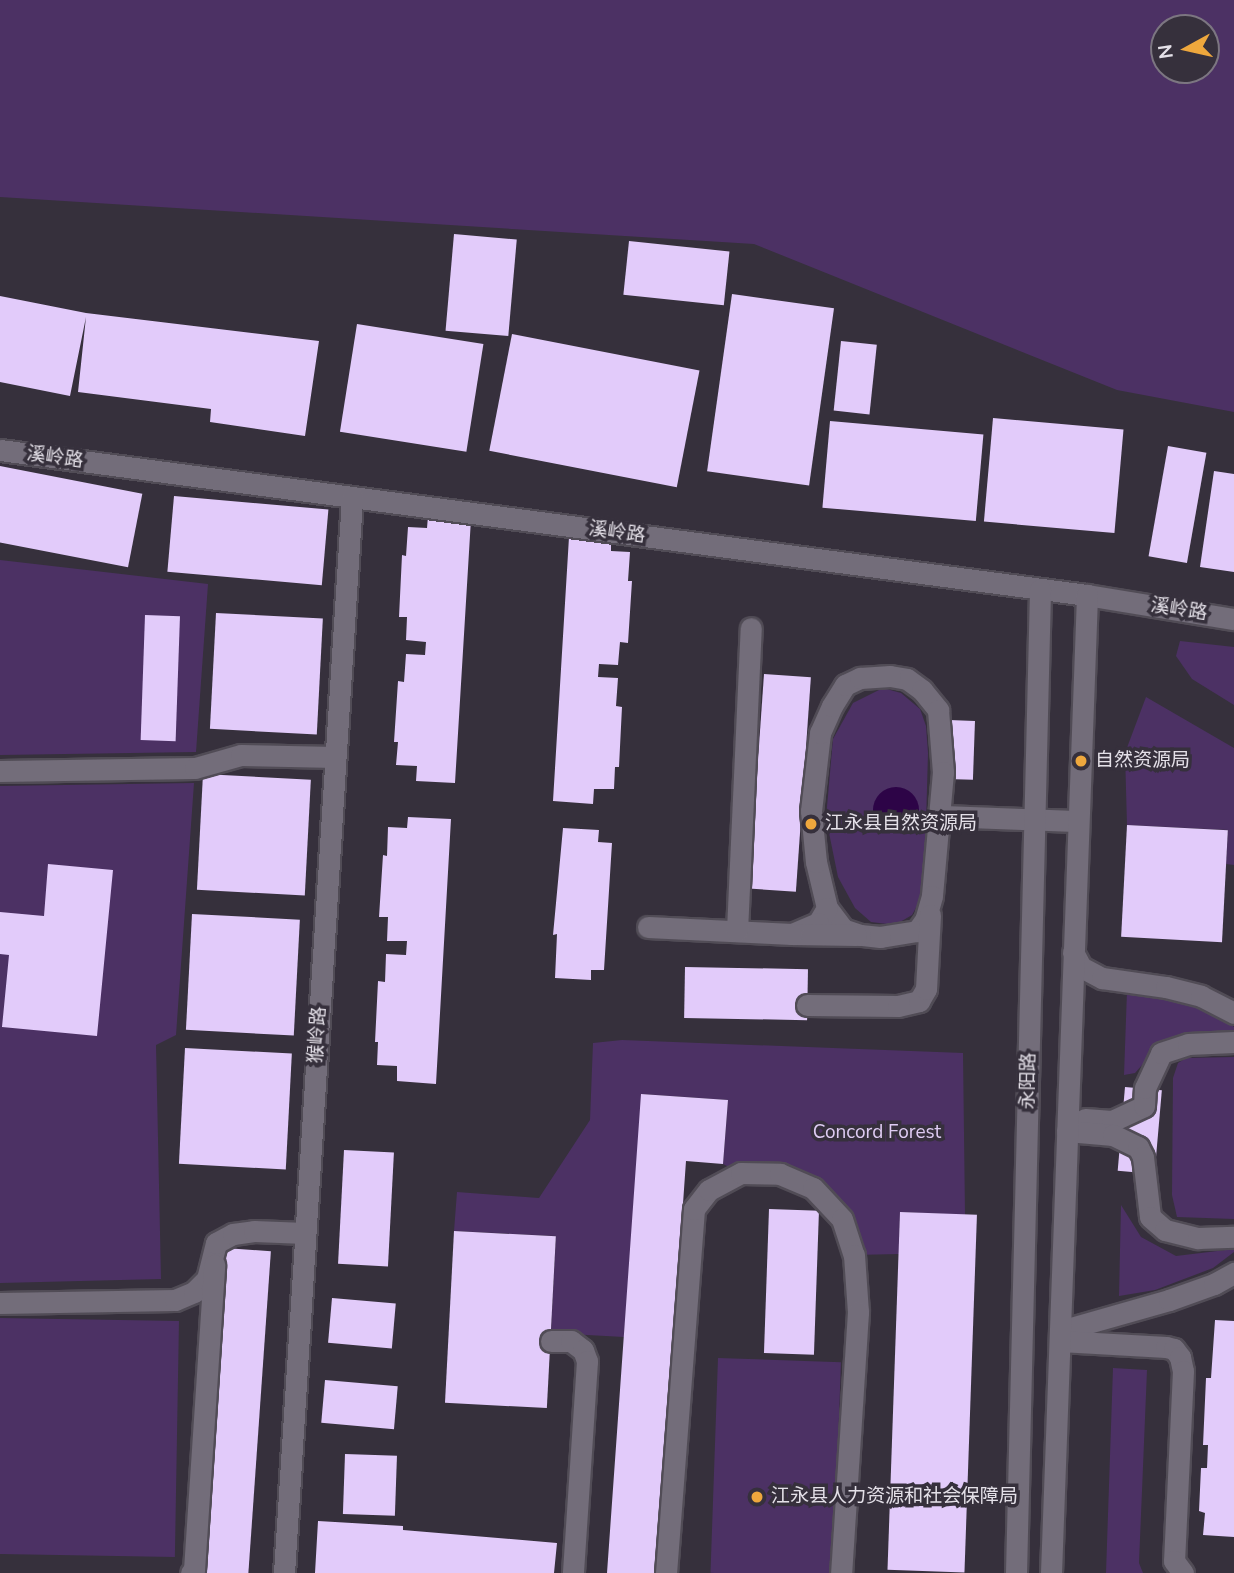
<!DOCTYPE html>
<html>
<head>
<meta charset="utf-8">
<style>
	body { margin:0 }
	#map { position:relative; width:1234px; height:1573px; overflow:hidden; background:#36303c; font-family:"Nunito Sans","Noto Sans SC",sans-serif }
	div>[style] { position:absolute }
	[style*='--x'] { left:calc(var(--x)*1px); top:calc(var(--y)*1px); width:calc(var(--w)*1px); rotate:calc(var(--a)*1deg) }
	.green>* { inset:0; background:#4c3164; transform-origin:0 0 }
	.water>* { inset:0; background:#2d0447 }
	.round { border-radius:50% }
	.building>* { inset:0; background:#e2cbfa; transform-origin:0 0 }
	.roads { filter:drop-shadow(2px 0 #514c56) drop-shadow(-2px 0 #514c56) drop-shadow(0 2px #514c56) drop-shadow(0 -2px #514c56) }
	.minor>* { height:21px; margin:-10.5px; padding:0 10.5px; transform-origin:10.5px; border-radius:10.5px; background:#736d7a }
	.dots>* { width:19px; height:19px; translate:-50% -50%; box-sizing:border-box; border:4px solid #36303c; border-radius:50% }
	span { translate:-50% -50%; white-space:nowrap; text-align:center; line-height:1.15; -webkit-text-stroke:7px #36303c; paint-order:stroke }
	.street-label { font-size:19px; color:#e4e0e8 }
	.poi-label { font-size:19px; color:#e4e0e8 }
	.left { translate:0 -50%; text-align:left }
	.park-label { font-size:19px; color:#decbf2 }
	.north { position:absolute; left:1150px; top:14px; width:70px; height:70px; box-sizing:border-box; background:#36303c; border:2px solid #7c7681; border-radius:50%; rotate:262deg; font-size:19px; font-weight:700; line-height:28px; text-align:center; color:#e4e0e8 }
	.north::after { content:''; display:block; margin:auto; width:24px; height:32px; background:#eea73d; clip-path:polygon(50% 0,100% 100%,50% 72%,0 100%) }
</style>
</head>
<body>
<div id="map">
	<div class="green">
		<div style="clip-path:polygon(evenodd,0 0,1234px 0,1234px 412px,1117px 390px,754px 244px,0 197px,0 0,1164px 28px,1206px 28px,1206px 70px,1164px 70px,1164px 28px)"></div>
		<div style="clip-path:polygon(0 560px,208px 584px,196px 752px,0 755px)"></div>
		<div style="clip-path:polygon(1180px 641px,1234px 647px,1234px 705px,1192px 679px,1176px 656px)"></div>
		<div style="clip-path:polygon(883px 688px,901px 693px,920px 709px,926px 726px,928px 753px,924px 893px,912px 915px,895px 925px,871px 922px,855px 908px,838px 877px,826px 818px,833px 739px,853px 703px)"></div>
		<div style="clip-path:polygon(1146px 697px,1234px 748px,1234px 865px,1226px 864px,1228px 830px,1127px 825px,1125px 753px)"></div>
		<div style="clip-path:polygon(194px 783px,176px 1035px,156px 1045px,161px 1279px,0 1283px,0 786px)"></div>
		<div style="clip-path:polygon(1127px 991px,1214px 1011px,1234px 1027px,1234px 1036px,1158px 1047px,1135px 1073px,1124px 1075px)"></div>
		<div style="clip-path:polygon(622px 1040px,963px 1053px,965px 1215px,900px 1212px,899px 1254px,854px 1255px,813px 1188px,741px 1173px,723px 1164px,728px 1100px,642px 1094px,624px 1337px,551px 1333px,556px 1236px,454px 1231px,457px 1192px,539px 1198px,590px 1120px,593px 1043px)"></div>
		<div style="clip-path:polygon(1234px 1057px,1234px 1219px,1177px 1217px,1172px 1195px,1173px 1078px,1178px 1063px,1186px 1058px)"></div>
		<div style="clip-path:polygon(1121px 1205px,1141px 1237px,1176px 1256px,1234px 1249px,1234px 1252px,1213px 1268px,1155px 1290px,1119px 1296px)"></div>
		<div style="left:0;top:1318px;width:179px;height:236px;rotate:1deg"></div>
		<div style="left:718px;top:1358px;width:123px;height:215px;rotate:2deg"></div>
		<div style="clip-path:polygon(1113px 1368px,1147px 1370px,1139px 1563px,1143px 1573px,1106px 1573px)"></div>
	</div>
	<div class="water">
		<div class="round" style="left:873px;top:787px;width:46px;height:46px"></div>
	</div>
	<div class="building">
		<div style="left:454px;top:234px;width:63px;height:97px;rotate:5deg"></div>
		<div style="left:629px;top:241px;width:101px;height:54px;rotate:6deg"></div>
		<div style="left:732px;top:294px;width:103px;height:179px;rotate:8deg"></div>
		<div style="clip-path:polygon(0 296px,86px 313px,319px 341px,305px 436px,210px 422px,211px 409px,78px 392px,86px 317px,70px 396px,0 382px)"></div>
		<div style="left:357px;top:324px;width:128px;height:109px;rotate:9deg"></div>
		<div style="left:512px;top:334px;width:191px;height:119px;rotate:11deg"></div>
		<div style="left:841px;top:341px;width:36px;height:70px;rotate:6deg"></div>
		<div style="left:993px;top:418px;width:131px;height:104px;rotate:5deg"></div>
		<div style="left:830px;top:421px;width:154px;height:87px;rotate:5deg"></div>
		<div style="left:1168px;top:446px;width:39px;height:112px;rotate:10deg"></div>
		<div style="left:0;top:466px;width:145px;height:75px;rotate:11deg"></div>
		<div style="clip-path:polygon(1214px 471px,1234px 474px,1234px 572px,1200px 567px)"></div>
		<div style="left:174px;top:496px;width:155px;height:76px;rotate:5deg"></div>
		<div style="clip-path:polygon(428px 516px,471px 519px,455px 783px,416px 781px,417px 766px,396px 765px,398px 742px,394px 742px,398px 681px,404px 682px,406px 654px,425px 655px,426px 642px,406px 640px,407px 617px,399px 617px,402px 555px,406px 556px,408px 527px,427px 528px)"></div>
		<div style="clip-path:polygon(569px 537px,611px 539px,611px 551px,630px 552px,628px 581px,632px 581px,628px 643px,620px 642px,618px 665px,599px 664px,598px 677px,618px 678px,616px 706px,622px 707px,619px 767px,615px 767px,614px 789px,594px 789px,593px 804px,553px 801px)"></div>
		<div style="left:216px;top:613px;width:107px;height:116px;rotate:3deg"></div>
		<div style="left:145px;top:615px;width:35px;height:125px;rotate:2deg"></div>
		<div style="left:764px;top:674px;width:47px;height:215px;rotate:4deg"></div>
		<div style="left:949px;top:720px;width:26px;height:59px;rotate:2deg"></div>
		<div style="left:203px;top:774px;width:108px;height:116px;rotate:3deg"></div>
		<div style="clip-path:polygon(408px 817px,451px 819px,436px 1084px,397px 1081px,397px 1066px,377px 1065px,378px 1042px,375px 1042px,378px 981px,385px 982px,386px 954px,406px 955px,407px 941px,387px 941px,388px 917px,379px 917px,383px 855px,387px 856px,388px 827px,407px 828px)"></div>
		<div style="left:1127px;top:825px;width:101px;height:112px;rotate:3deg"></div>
		<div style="clip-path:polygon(563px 828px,599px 830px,598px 842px,612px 843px,604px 970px,591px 970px,591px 980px,555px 978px,557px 934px,553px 935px)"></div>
		<div style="clip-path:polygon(48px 864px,113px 870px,97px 1036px,2px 1027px,9px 955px,0 954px,0 912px,44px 916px)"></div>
		<div style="left:192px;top:914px;width:108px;height:116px;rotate:3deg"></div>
		<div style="left:685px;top:967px;width:123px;height:51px;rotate:1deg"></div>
		<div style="left:185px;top:1048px;width:107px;height:116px;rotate:3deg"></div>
		<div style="left:1125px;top:1087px;width:37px;height:84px;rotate:5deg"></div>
		<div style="clip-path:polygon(641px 1094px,728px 1100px,723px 1164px,686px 1161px,657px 1573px,607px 1573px)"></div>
		<div style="left:344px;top:1150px;width:50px;height:114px;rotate:3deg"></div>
		<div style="left:769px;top:1209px;width:50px;height:144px;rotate:2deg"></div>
		<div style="left:900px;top:1212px;width:77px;height:358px;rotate:2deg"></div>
		<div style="left:454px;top:1231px;width:102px;height:172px;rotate:3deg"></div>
		<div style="left:225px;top:1248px;width:46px;height:326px;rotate:4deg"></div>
		<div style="left:332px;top:1298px;width:64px;height:45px;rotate:5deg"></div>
		<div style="clip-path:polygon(1215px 1320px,1234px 1321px,1234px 1537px,1203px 1535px,1205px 1513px,1199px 1511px,1201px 1468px,1207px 1468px,1208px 1445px,1203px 1445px,1206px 1378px,1211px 1378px)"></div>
		<div style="left:325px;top:1380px;width:73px;height:43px;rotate:5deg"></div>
		<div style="left:345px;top:1454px;width:52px;height:60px;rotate:2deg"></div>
		<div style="clip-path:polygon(318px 1521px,403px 1526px,403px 1530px,557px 1543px,554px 1573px,315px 1573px)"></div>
	</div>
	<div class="roads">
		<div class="minor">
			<div style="--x:0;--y:450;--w:1097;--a:7.6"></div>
			<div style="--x:1087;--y:595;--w:149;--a:9.3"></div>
			<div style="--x:890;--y:676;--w:17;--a:10"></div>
			<div style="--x:907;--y:679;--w:19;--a:36"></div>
			<div style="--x:922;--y:690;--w:26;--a:51"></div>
			<div style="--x:938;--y:710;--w:62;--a:85.4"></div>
			<div style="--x:943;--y:772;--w:124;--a:95.1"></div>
			<div style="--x:932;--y:896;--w:25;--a:106"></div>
			<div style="--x:925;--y:920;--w:14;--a:126"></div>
			<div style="--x:917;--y:931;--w:37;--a:171"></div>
			<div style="--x:880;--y:937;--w:20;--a:-174"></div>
			<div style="--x:860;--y:935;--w:18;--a:-161"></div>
			<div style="--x:843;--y:929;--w:26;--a:-127"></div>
			<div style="--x:827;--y:908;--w:47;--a:-103.4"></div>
			<div style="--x:816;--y:862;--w:51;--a:-95.6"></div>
			<div style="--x:811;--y:811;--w:79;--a:-83.4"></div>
			<div style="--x:820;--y:733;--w:30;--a:-66"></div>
			<div style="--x:832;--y:706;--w:25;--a:-58"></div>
			<div style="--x:845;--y:685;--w:17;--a:-25"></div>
			<div style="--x:860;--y:678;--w:30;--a:-4"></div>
			<div style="--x:0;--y:771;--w:195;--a:-0.9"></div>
			<div style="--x:195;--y:768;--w:48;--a:-15.8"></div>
			<div style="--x:241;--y:755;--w:94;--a:1.2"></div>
			<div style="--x:940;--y:816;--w:138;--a:2.1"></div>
			<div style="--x:827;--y:908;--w:17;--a:121"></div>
			<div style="--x:818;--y:923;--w:28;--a:157"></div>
			<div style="--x:792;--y:934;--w:64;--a:0.9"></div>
			<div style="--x:648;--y:927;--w:144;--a:2.8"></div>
			<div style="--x:737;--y:931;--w:303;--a:-87.4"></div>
			<div style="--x:1073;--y:952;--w:17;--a:62"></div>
			<div style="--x:1081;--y:967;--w:24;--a:28"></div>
			<div style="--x:1102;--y:978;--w:65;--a:8"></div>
			<div style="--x:1166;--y:987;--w:36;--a:14"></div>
			<div style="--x:1201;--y:996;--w:37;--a:27"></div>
			<div style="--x:807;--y:1005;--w:91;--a:0.6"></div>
			<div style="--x:898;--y:1006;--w:22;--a:-13"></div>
			<div style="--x:919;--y:1001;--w:14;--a:-60"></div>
			<div style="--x:926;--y:989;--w:74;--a:-86.9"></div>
			<div style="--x:1085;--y:1119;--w:27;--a:4"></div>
			<div style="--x:1112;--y:1121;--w:35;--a:-25"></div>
			<div style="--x:1144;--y:1106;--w:18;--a:-87"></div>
			<div style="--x:1145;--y:1088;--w:38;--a:-65"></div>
			<div style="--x:1161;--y:1053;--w:28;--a:-18"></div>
			<div style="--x:1188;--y:1044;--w:46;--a:-2.5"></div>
			<div style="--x:1067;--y:1131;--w:46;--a:5"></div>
			<div style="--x:1113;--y:1135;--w:28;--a:26"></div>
			<div style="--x:1138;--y:1147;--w:11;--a:63"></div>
			<div style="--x:1143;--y:1157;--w:60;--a:83.3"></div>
			<div style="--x:1150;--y:1217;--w:20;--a:41"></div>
			<div style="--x:1165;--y:1230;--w:34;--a:14"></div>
			<div style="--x:1198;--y:1238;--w:36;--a:-2"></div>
			<div style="--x:0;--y:1303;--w:175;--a:-1"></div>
			<div style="--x:175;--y:1300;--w:21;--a:-23"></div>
			<div style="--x:194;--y:1292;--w:18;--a:-45"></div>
			<div style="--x:207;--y:1279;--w:37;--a:-76"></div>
			<div style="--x:216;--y:1243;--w:19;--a:-28"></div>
			<div style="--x:233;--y:1234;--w:21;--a:-8"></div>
			<div style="--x:254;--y:1231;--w:51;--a:2.2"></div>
			<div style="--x:1060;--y:1331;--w:113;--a:-15.9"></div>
			<div style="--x:1169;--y:1300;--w:48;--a:-19.6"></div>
			<div style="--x:1214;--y:1284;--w:23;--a:-29"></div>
			<div style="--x:551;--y:1341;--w:20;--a:0"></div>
			<div style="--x:571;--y:1341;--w:15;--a:37"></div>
			<div style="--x:583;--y:1350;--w:12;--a:70"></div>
			<div style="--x:587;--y:1361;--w:212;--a:93.8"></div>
			<div style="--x:1060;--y:1341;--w:106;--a:3.2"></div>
			<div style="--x:1166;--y:1347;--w:8;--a:14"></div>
			<div style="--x:1174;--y:1349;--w:10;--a:53"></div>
			<div style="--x:1180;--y:1357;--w:14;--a:78"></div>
			<div style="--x:1183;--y:1371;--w:190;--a:92.7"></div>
			<div style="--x:1174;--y:1561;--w:15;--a:53"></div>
			<div style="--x:191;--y:1573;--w:4;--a:-45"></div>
			<div style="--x:194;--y:1570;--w:306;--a:-86.2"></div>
			<div style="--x:284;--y:1573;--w:1078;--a:-86.38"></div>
			<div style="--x:666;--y:1573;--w:365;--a:-85.6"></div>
			<div style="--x:694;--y:1209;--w:24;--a:-52"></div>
			<div style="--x:709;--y:1190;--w:36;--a:-28"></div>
			<div style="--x:741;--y:1173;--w:39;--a:1"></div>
			<div style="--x:780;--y:1174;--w:36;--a:23"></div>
			<div style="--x:813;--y:1188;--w:42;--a:46.9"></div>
			<div style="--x:842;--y:1219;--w:38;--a:72"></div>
			<div style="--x:854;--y:1255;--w:57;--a:86"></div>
			<div style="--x:858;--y:1312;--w:262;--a:93.7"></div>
			<div style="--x:1016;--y:1573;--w:984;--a:-88.6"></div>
			<div style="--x:1051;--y:1573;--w:979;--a:-87.89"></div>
		</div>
	</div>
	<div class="dots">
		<div style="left:1081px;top:761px;background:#eea73d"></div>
		<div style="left:811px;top:824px;background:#eea73d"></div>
		<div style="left:757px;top:1497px;background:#eea73d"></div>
	</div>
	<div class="street-label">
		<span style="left:55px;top:458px;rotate:8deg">溪岭路</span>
		<span style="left:617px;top:533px;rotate:8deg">溪岭路</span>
		<span style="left:1179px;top:610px;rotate:9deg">溪岭路</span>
		<span style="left:318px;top:1035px;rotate:-86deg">猴岭路</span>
		<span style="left:1029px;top:1081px;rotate:-89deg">永阳路</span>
	</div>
	<div class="poi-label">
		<span class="left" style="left:1095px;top:761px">自然资源局</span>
		<span class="left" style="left:825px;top:824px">江永县自然资源局</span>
		<span class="left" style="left:771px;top:1497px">江永县人力资源和社会保障局</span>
	</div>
	<div class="park-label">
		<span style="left:877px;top:1133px">Concord Forest</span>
	</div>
	<div class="north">N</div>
</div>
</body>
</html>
